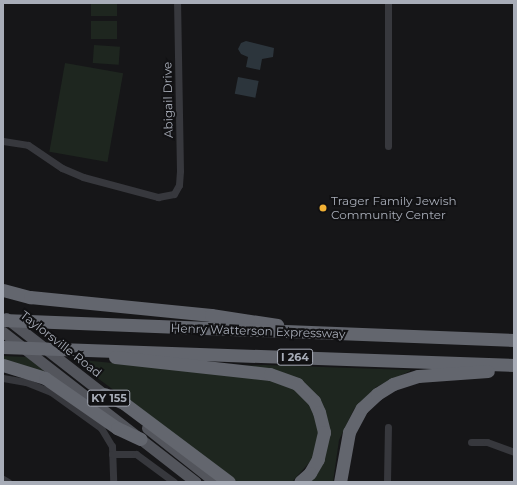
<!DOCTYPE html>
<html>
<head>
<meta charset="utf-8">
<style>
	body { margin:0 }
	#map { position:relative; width:517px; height:485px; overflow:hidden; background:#161618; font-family:Montserrat,sans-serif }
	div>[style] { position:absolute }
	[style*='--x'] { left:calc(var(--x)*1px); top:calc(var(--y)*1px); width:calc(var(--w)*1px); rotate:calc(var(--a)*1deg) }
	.green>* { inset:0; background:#1e261f; transform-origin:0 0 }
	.water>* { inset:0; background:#2c353c; transform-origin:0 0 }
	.minor>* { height:7px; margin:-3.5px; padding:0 3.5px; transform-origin:3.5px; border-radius:3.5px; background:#37383d }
	.primary>* { height:11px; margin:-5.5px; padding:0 5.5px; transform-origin:5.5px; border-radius:5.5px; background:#53555c }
	.motorway>* { height:13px; margin:-6.5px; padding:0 6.5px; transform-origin:6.5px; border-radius:6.5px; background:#63666e }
	.dots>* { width:11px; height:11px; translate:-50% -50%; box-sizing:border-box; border:2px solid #111113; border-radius:50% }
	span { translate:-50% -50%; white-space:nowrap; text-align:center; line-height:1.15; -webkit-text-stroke:4px #111113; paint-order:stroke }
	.shield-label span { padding:1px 3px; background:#111113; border:1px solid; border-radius:3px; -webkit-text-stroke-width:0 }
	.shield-label { font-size:11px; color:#a8adb8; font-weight:700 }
	.street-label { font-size:12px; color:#a8adb8 }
	.poi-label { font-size:12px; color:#a8adb8 }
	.left { translate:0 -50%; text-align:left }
	.frame { position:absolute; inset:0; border:4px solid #a8adb8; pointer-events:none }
</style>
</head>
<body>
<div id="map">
	<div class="green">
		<div style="left:91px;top:3px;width:26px;height:13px"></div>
		<div style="left:91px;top:21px;width:26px;height:18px"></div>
		<div style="left:94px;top:45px;width:26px;height:18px;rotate:4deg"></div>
		<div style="left:65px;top:63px;width:59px;height:90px;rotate:10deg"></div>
		<div style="clip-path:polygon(3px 356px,27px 357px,50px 376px,3px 362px)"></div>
		<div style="clip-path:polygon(72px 359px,275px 379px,303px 394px,319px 423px,315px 456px,292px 482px,237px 482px)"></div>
		<div style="clip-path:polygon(265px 365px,410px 370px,410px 371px,376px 387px,354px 409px,339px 440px,333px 482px,305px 482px,320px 463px,315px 396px,231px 366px)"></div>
	</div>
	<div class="water">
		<div style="clip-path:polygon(246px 41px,274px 48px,273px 57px,262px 59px,260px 70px,246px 67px,248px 57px,241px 54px,238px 49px,241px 43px)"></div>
		<div style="left:238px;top:77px;width:21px;height:17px;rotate:11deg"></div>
	</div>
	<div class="minor">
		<div style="--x:388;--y:3;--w:143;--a:90"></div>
		<div style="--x:3;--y:141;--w:25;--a:9"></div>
		<div style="--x:28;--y:145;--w:41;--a:34.1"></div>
		<div style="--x:62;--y:168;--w:23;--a:23"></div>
		<div style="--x:83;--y:177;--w:78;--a:14.9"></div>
		<div style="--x:158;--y:197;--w:16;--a:-11"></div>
		<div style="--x:174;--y:194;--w:10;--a:-61"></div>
		<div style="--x:179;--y:185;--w:14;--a:-86"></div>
		<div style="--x:180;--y:171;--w:168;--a:-91"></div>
		<div style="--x:3;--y:378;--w:23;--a:10"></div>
		<div style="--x:26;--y:382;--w:27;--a:22"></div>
		<div style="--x:51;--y:392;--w:62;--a:35.8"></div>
		<div style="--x:101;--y:428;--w:21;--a:59"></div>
		<div style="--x:112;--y:446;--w:36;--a:88"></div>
		<div style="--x:471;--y:442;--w:16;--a:0"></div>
		<div style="--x:487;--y:442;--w:29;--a:20"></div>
		<div style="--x:112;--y:454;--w:24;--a:0"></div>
		<div style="--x:136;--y:454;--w:47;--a:36.4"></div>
		<div style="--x:3;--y:479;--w:6;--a:31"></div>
		<div style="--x:387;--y:482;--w:55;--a:-89"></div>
	</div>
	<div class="primary">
		<div style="--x:6;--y:318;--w:132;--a:37.9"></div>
		<div style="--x:3;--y:332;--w:244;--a:37.9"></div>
		<div style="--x:147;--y:428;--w:87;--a:38.5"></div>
	</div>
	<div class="motorway">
		<div style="--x:3;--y:290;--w:28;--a:15"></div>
		<div style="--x:30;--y:297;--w:182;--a:5.7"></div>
		<div style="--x:211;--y:315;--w:67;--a:8.6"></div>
		<div style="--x:3;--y:320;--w:511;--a:2.24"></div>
		<div style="--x:3;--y:347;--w:511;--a:2.02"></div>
		<div style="--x:115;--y:357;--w:156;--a:6.3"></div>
		<div style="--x:270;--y:374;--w:29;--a:20"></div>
		<div style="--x:297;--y:384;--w:24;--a:45"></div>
		<div style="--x:314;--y:401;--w:12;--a:66"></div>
		<div style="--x:319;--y:412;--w:21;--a:76"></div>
		<div style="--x:324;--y:432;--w:28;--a:103"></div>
		<div style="--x:318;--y:459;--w:16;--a:120"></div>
		<div style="--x:310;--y:473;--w:13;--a:138"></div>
		<div style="--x:3;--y:365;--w:44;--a:17.2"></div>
		<div style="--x:45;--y:378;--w:88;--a:34.8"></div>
		<div style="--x:117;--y:428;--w:26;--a:25"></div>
		<div style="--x:104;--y:394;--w:23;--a:25"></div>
		<div style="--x:125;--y:404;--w:130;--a:36.9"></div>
		<div style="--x:340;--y:482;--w:51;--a:-79.8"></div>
		<div style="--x:349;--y:432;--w:27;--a:-62"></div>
		<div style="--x:362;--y:408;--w:21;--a:-43"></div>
		<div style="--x:377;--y:394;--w:19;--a:-32"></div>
		<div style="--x:393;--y:384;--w:26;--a:-18"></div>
		<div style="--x:418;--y:376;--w:70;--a:-4.1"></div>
	</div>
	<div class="dots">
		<div style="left:323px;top:208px;background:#f2b134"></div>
	</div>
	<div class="shield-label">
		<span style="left:295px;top:357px">I 264</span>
		<span style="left:109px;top:398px">KY 155</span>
	</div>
	<div class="street-label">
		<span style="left:168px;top:100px;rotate:-91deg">Abigail Drive</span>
		<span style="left:258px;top:331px;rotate:2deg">Henry Watterson Expressway</span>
		<span style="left:61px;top:344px;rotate:38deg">Taylorsville Road</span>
	</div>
	<div class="poi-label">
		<span class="left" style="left:331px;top:208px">Trager Family Jewish<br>Community Center</span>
	</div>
	<div class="frame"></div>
</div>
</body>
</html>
